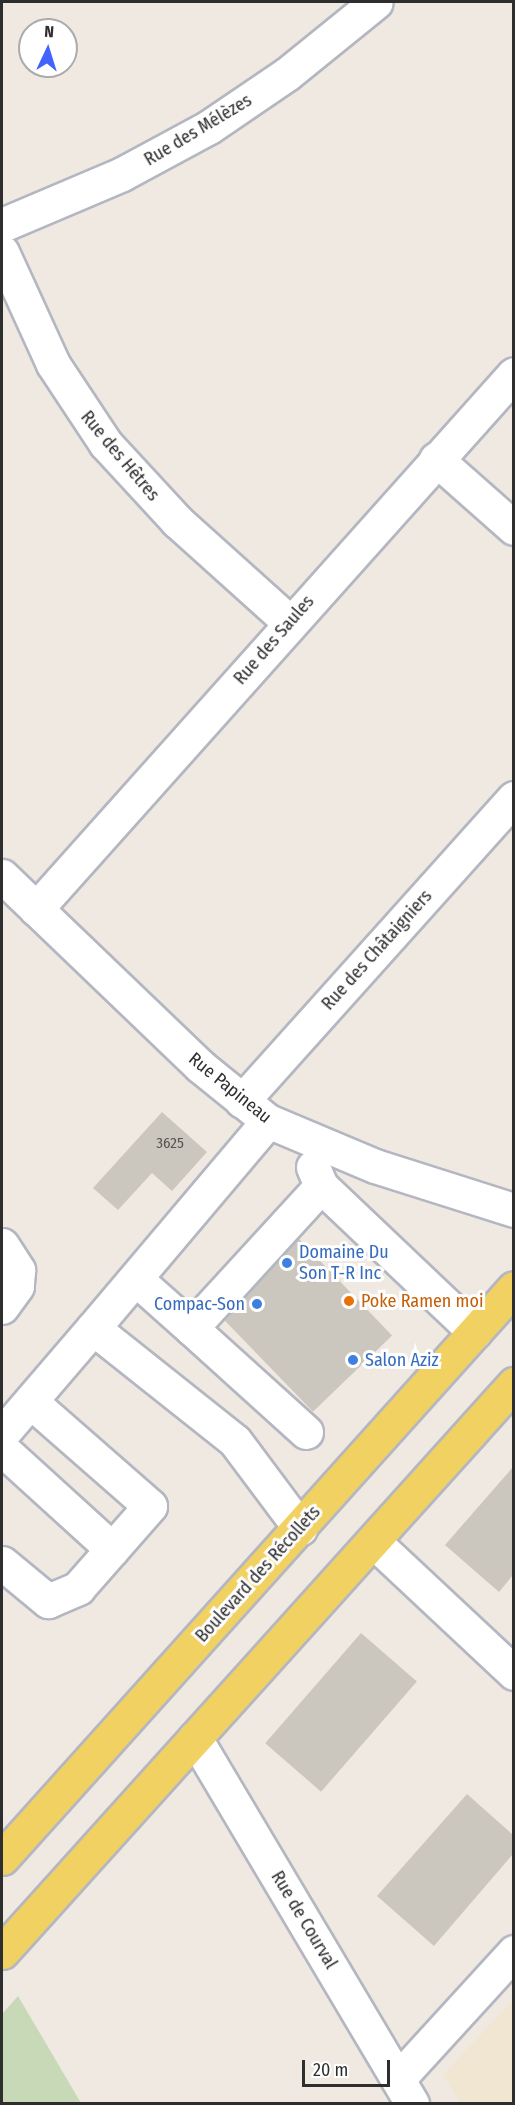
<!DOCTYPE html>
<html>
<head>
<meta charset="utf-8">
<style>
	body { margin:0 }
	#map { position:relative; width:515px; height:2105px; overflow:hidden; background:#efe9e1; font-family:"Fira Sans Condensed",sans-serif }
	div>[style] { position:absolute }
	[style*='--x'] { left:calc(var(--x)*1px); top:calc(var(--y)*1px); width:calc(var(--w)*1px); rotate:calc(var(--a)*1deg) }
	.education>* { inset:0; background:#f0e6d1 }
	.cemetery>* { inset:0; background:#c8d9b8 }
	.building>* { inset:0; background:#cbc7bf; transform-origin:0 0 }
	.roads { filter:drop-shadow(2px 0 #b4b7c1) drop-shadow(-2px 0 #b4b7c1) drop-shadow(0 2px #b4b7c1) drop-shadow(0 -2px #b4b7c1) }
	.minor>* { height:33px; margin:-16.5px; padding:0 16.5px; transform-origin:16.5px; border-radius:16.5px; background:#fff }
	.major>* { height:33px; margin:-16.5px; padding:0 16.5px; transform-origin:16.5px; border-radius:16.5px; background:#f2d163 }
	.dots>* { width:16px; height:16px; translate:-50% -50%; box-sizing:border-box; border:3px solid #fff; border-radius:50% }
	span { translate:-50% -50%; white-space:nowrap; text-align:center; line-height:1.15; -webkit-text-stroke:6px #fff; paint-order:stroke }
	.number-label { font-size:15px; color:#555452 }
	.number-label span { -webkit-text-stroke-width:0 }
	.street-label { font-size:18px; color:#2e2e2e }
	.shop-label { font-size:18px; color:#366cbe }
	.left { translate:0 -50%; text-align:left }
	.right { translate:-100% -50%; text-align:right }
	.food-label { font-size:18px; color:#c56008 }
	.frame { position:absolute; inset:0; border:3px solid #2e2e2e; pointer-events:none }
	.north { position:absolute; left:18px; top:18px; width:60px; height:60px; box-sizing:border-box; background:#fff; border:2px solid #ababab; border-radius:50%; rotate:4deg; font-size:16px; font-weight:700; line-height:24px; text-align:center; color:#2e2e2e }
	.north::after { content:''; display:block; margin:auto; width:21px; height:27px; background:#4264fb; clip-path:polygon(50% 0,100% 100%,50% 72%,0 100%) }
	.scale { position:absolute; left:302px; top:2060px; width:88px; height:27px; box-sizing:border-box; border:3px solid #2e2e2e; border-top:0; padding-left:8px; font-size:18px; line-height:21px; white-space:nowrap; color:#2e2e2e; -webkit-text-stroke:4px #fff; paint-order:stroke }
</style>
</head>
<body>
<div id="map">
	<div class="education">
		<div style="clip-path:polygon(513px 2000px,513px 2103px,460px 2103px,443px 2075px)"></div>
	</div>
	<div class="cemetery">
		<div style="clip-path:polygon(18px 1996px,81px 2103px,2px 2103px,2px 2014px)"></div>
	</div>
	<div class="building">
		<div style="clip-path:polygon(162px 1112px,207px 1152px,172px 1191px,152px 1173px,118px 1210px,93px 1188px)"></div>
		<div style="left:299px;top:1239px;width:134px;height:110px;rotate:46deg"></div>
		<div style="clip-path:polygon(513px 1467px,513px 1575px,499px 1592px,445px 1545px)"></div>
		<div style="left:361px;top:1633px;width:74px;height:146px;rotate:41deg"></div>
		<div style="clip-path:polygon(467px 1794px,513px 1835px,513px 1854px,434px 1946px,377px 1896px)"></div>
	</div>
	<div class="roads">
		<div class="minor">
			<div style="--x:2;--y:225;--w:130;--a:-23"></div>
			<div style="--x:122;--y:174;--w:99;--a:-28.4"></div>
			<div style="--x:209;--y:127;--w:94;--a:-34.2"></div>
			<div style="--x:287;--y:74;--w:114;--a:-39"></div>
			<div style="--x:2;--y:252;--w:123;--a:65.5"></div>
			<div style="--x:53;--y:364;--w:96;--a:56.5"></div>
			<div style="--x:106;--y:444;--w:105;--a:47.3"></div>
			<div style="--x:177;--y:521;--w:151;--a:42"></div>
			<div style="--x:436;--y:459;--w:104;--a:41.5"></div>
			<div style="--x:2;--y:876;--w:274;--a:43.8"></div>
			<div style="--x:200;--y:1066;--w:87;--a:39"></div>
			<div style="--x:268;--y:1121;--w:116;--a:22.8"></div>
			<div style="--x:375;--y:1166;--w:146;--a:17.6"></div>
			<div style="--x:36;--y:909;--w:717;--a:-48.22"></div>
			<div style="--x:242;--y:1101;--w:407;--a:-48.1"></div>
			<div style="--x:268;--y:1121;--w:271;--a:130.2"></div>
			<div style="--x:93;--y:1328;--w:181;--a:38.5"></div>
			<div style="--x:235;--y:1441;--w:109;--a:53.2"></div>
			<div style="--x:313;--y:1167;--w:21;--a:67"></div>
			<div style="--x:321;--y:1186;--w:212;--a:43.5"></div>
			<div style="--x:2;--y:1245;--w:30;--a:57"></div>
			<div style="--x:18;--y:1270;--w:16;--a:94"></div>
			<div style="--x:17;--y:1286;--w:26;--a:126"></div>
			<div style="--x:137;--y:1280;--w:72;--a:41.6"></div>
			<div style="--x:191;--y:1328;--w:193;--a:-47.5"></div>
			<div style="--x:191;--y:1328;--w:155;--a:42.1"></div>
			<div style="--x:2;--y:1434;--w:140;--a:-49.4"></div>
			<div style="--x:2;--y:1449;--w:149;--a:42.3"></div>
			<div style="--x:373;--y:1541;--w:193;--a:43.1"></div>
			<div style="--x:2;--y:1563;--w:60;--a:39.6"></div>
			<div style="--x:48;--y:1601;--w:33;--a:-23"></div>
			<div style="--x:78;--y:1588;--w:109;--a:-48.7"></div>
			<div style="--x:150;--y:1506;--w:159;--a:-138.8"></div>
			<div style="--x:195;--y:1738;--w:425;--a:59.3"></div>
			<div style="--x:398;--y:2079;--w:172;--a:-47.6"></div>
		</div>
		<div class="major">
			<div style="--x:2;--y:1858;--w:766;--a:-48.07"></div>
			<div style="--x:2;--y:1952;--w:765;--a:-47.97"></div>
		</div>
	</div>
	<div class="dots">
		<div style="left:287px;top:1263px;background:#3f7fe0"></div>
		<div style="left:349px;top:1301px;background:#e8710a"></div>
		<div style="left:257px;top:1304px;background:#3f7fe0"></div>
		<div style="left:353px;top:1360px;background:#3f7fe0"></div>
	</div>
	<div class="number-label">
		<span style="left:170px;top:1144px">3625</span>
	</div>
	<div class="street-label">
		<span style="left:198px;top:130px;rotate:-31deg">Rue des Mélèzes</span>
		<span style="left:120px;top:456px;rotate:50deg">Rue des Hêtres</span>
		<span style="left:274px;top:640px;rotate:-49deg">Rue des Saules</span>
		<span style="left:377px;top:950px;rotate:-48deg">Rue des Châtaigniers</span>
		<span style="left:230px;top:1088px;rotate:39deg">Rue Papineau</span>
		<span style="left:258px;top:1574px;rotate:-48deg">Boulevard des Récollets</span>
		<span style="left:304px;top:1920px;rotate:59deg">Rue de Courval</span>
	</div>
	<div class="shop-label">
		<span class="left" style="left:299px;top:1263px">Domaine Du<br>Son T-R Inc</span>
		<span class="right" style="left:245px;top:1304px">Compac-Son</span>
		<span class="left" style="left:365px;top:1360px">Salon Aziz</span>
	</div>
	<div class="food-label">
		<span class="left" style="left:361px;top:1301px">Poke Ramen moi</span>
	</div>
	<div class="frame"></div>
	<div class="north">N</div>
	<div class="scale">20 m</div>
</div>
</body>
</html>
